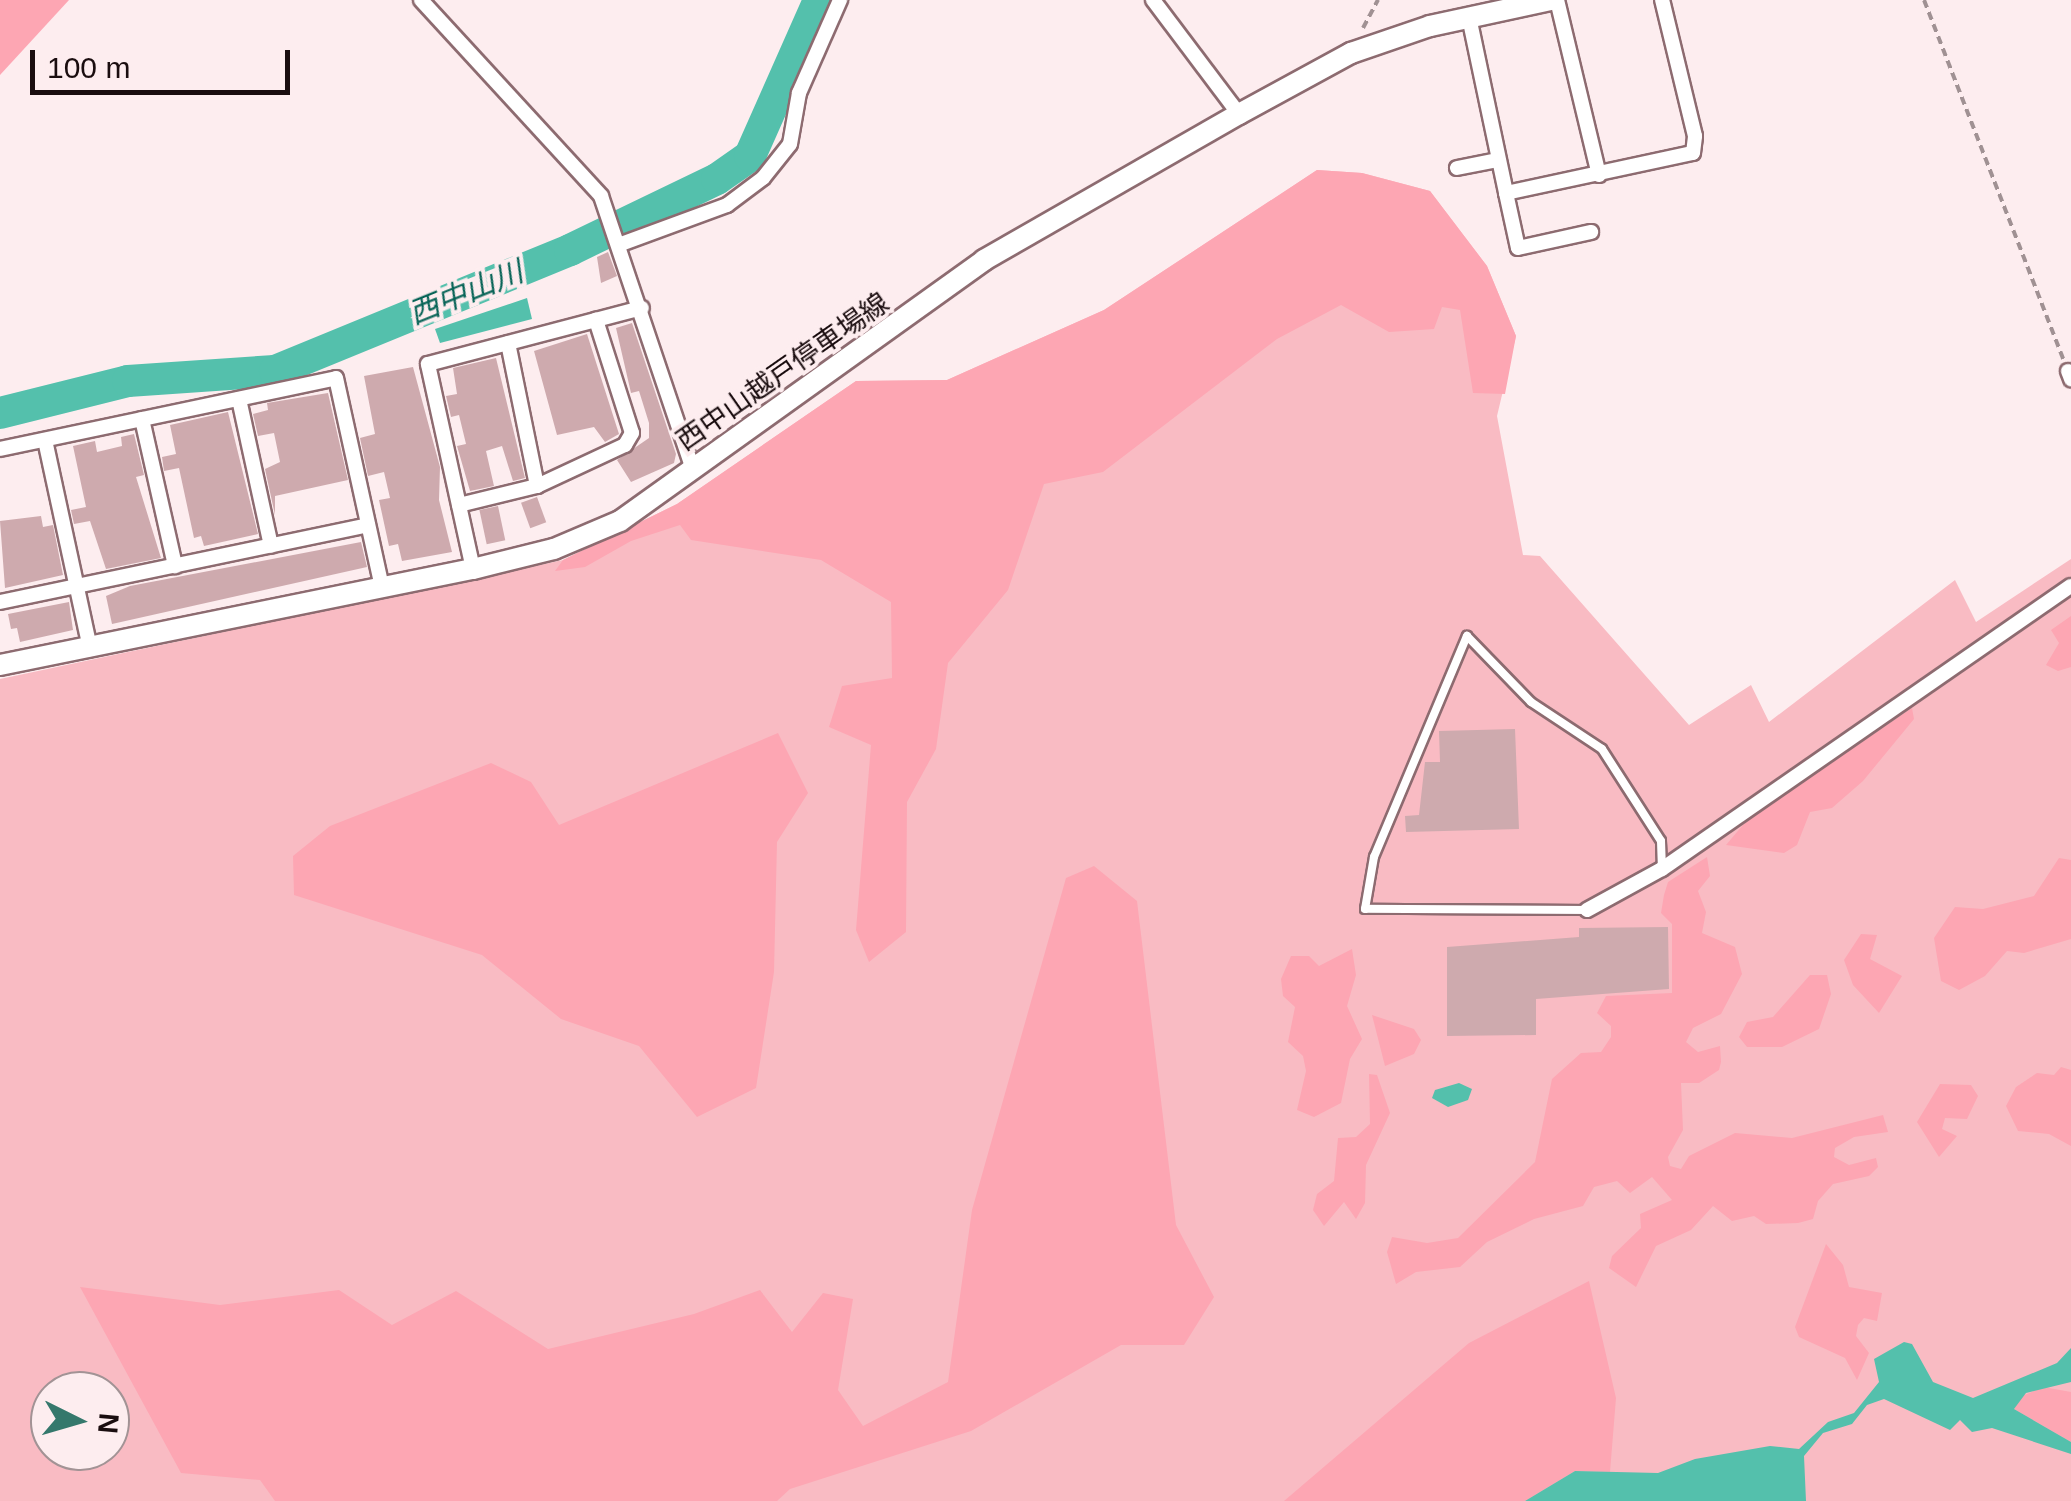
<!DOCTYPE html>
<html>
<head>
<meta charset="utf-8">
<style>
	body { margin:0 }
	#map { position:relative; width:2071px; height:1501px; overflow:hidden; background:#fdedef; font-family:Helvetica,"Noto Sans JP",sans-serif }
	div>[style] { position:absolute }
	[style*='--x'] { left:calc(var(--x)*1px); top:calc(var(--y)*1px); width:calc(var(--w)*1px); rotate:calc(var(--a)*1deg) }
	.green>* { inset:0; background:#f9bbc3 }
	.forest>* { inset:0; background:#fda6b3 }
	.water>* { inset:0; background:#54c0ac }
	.river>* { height:32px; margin:-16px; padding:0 16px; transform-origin:16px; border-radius:16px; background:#54c0ac }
	.building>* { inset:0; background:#ceaaae; transform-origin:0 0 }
	.path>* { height:4px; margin-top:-2px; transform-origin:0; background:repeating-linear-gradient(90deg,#a09193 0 8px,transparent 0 13px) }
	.roads { filter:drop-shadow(2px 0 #8d6b70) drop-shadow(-2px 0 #8d6b70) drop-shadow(0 2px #8d6b70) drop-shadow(0 -2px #8d6b70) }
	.lane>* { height:8px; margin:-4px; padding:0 4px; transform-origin:4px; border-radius:4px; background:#fff }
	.street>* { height:14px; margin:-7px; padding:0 7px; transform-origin:7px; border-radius:7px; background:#fff }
	.secondary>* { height:20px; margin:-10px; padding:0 10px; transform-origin:10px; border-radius:10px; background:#fff }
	span { translate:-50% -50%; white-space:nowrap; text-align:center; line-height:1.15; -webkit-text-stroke:8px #fdedef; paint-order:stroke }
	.street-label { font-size:28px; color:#1a0d0f }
	.water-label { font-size:30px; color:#066356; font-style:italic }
	.north { position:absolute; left:30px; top:1371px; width:100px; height:100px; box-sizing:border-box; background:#fdedef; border:2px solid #a29395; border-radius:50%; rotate:95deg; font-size:28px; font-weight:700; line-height:40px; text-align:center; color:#1a0d0f }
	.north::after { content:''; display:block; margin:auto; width:35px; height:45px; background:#35786c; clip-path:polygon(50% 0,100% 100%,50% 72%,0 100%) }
	.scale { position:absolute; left:30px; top:50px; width:260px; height:45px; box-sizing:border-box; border:5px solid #1a0d0f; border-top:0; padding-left:12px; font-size:30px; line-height:35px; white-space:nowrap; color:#1a0d0f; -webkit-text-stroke:8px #fdedef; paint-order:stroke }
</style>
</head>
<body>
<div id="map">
	<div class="green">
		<div style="clip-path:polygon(evenodd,1317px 170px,1362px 173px,1430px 191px,1487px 266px,1516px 336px,1497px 416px,1523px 555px,1540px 556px,1689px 725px,1751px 685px,1769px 722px,1955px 580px,1976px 622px,2071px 559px,2071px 1501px,0 1501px,0 679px,563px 560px,677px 504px,856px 381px,947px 380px,1104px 310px,1317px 170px,50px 1391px,110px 1391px,110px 1451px,50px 1451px,50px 1391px)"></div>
	</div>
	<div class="forest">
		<div style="clip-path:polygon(0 0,69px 0,0 75px)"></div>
		<div style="clip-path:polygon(1317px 170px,1362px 173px,1430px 191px,1487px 266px,1516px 336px,1505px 394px,1473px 393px,1460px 310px,1442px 307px,1434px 329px,1389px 332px,1341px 305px,1277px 339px,1103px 472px,1044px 484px,1008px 590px,948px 663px,936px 749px,907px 802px,906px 932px,869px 962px,856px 930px,871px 745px,829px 727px,842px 686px,892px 678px,891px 602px,821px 560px,691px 540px,680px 525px,631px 541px,585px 567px,555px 571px,563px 560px,677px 504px,856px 381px,947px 380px,1104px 310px)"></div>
		<div style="clip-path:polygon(2071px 616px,2071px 667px,2058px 671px,2046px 665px,2059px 643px,2051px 630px)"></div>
		<div style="clip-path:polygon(1912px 708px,1914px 719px,1863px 781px,1832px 808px,1810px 812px,1797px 845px,1784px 853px,1726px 845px,1748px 819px)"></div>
		<div style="clip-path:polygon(778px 733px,808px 793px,777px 842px,774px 972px,756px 1088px,697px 1117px,639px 1046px,561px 1019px,482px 955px,294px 895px,293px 856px,330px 826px,491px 763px,531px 782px,559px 825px)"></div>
		<div style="clip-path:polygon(1707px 857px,1710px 876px,1698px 891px,1706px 912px,1702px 933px,1735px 947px,1742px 974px,1721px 1014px,1693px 1028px,1686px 1042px,1698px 1052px,1720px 1046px,1721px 1062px,1719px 1070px,1699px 1083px,1681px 1083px,1683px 1130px,1668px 1157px,1670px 1166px,1681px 1169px,1689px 1156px,1735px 1133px,1792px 1138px,1883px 1115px,1888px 1132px,1854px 1137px,1835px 1148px,1834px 1157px,1849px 1165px,1876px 1158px,1878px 1167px,1869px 1176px,1833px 1184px,1818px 1201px,1813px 1219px,1798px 1223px,1766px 1224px,1754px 1216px,1732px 1221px,1713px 1206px,1691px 1230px,1656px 1246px,1636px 1287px,1609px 1268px,1612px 1256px,1641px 1228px,1640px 1214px,1672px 1200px,1652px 1177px,1630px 1193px,1617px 1181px,1594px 1187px,1583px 1206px,1534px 1219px,1487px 1242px,1460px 1267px,1416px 1272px,1396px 1284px,1387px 1252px,1392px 1237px,1427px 1243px,1458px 1238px,1535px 1162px,1552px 1079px,1581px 1053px,1601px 1052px,1611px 1037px,1611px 1026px,1597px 1013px,1606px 996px,1672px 993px,1672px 924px,1661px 913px,1664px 895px,1668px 882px)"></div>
		<div style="clip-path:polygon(2059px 858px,2071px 860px,2071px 939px,2024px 953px,2007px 951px,1985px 976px,1959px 990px,1941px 981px,1934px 938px,1955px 907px,1983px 909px,2034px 896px)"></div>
		<div style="clip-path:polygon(1094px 866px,1137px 901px,1176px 1225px,1214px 1297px,1184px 1345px,1121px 1345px,971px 1431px,790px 1489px,777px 1501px,275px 1501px,260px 1480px,181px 1473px,80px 1287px,220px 1305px,339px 1290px,392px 1325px,456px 1291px,548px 1349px,694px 1314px,760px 1290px,792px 1332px,823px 1293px,853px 1299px,838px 1390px,863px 1426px,948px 1382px,972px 1210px,1066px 878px)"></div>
		<div style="clip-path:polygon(1861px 934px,1877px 935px,1870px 959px,1902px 976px,1879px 1013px,1853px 985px,1844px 960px)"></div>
		<div style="clip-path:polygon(1352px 949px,1356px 975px,1347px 1006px,1362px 1039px,1350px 1059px,1341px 1103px,1314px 1117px,1297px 1110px,1306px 1071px,1303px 1056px,1288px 1042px,1295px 1007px,1283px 996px,1281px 979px,1291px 956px,1309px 956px,1319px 966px)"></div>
		<div style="clip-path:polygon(1810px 975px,1827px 975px,1831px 994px,1819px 1029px,1782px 1047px,1747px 1047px,1739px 1037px,1747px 1022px,1773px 1017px)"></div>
		<div style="clip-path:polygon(1372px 1015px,1414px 1029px,1421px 1040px,1414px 1054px,1385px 1066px)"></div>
		<div style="clip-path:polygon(2061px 1067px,2071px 1070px,2071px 1146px,2049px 1134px,2018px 1131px,2006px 1106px,2016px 1087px,2037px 1073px,2054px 1075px)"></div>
		<div style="clip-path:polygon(1369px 1074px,1377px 1075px,1390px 1113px,1366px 1165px,1365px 1203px,1356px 1219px,1344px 1202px,1324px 1226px,1313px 1210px,1317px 1194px,1334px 1181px,1338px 1138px,1356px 1137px,1370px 1124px)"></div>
		<div style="clip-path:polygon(1940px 1084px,1971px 1085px,1978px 1096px,1967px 1119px,1945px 1118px,1942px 1129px,1957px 1136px,1939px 1157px,1917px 1122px)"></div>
		<div style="clip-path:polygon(1826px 1244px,1843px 1265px,1849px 1287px,1882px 1293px,1877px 1321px,1864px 1318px,1858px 1325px,1856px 1336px,1869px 1353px,1857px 1380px,1845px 1358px,1799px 1337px,1795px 1327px)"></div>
		<div style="clip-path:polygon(1589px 1281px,1616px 1398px,1610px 1472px,1575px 1471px,1525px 1501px,1284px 1501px,1469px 1343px)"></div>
		<div style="clip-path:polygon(2043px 1387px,2071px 1392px,2071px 1442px,2014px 1409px,2020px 1397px)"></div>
	</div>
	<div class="water">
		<div style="clip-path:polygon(527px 298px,532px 319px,440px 343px,435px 329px)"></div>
		<div style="clip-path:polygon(1459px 1083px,1472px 1089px,1468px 1100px,1448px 1107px,1432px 1098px,1435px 1090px)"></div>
		<div style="clip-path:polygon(1904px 1342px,1912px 1344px,1933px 1382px,1973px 1398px,2057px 1363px,2071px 1348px,2071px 1382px,2026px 1393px,2014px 1409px,2071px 1442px,2071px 1454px,1992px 1428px,1972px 1432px,1960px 1420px,1950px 1430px,1884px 1399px,1867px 1405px,1852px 1424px,1823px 1433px,1804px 1456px,1806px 1501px,1525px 1501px,1575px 1471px,1658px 1473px,1695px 1459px,1770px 1446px,1799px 1449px,1828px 1422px,1854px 1413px,1879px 1382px,1874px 1359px)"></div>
	</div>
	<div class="river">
		<div style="--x:0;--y:413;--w:132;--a:-14"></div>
		<div style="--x:128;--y:381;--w:147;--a:-3.9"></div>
		<div style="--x:275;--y:371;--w:319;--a:-22.3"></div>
		<div style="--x:570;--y:250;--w:163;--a:-25.8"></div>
		<div style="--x:717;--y:179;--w:40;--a:-34.9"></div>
		<div style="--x:750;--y:156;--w:171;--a:-66.1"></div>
	</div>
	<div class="building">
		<div style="clip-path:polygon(608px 252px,617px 276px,601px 283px,597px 257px)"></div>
		<div style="clip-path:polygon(632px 323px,676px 454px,674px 463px,631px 482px,617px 460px,649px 438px,649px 423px,639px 391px,631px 393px,616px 328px)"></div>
		<div style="clip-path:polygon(587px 334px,619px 434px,605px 442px,594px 427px,557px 435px,534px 351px)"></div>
		<div style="clip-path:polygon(496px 358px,525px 478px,513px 481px,502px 446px,486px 451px,494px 486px,470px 491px,457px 446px,466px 444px,459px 415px,451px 417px,446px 396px,457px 394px,453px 368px)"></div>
		<div style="clip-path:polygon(413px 367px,440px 467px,439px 500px,452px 552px,402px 561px,398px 544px,389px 546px,379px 500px,390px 498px,384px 472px,368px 476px,360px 438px,375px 434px,364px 376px)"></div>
		<div style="clip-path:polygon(328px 393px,348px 480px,275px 496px,275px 515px,265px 469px,280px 462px,274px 433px,258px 436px,253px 414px,268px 410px,267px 403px)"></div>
		<div style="clip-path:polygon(228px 412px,258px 534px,204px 546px,201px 536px,194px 538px,179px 468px,164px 471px,162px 457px,176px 454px,170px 425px)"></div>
		<div style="clip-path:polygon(134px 434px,144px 475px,136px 477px,161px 558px,106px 569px,90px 521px,74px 524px,71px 510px,86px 507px,73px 446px,95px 441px,97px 452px,122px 446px,121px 437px)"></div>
		<div style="left:537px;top:497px;width:27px;height:17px;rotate:70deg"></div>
		<div style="left:498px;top:506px;width:35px;height:19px;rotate:78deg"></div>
		<div style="clip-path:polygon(41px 516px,43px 527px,53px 525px,63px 575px,5px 588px,0 521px)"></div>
		<div style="clip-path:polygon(361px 542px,367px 567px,112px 624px,106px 596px,130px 586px)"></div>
		<div style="clip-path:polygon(69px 602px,73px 630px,20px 642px,17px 628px,11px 629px,8px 614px)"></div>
		<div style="clip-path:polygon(1515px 729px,1519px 829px,1406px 832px,1405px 816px,1419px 815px,1425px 762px,1440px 762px,1439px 731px)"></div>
		<div style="clip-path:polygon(1668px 927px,1669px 989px,1536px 999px,1536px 1035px,1447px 1036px,1447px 947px,1579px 937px,1579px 928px)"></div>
	</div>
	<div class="path">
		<div style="--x:1924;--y:0;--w:385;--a:68.8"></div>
		<div style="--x:1363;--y:28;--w:32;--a:-62"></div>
	</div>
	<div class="roads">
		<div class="lane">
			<div style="--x:1587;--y:910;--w:222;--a:-179.7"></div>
			<div style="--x:1365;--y:909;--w:53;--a:-80.2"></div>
			<div style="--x:1374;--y:857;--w:240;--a:-67.2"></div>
			<div style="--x:1467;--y:636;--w:92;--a:45.9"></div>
			<div style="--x:1531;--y:702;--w:85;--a:33.5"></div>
			<div style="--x:1602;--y:749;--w:109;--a:57.3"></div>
			<div style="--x:1661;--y:841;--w:28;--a:88"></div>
		</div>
		<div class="street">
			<div style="--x:421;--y:0;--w:266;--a:47.4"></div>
			<div style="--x:601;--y:196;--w:289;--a:71.4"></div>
			<div style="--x:1153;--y:0;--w:143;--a:53"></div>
			<div style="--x:1557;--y:0;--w:180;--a:76.5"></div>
			<div style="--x:1469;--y:17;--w:180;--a:78.1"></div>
			<div style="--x:1506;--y:193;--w:191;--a:-12.1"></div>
			<div style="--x:1693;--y:153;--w:17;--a:-83"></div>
			<div style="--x:1695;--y:136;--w:140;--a:-103.6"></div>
			<div style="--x:1457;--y:168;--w:42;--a:-11"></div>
			<div style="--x:1506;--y:193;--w:56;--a:77.7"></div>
			<div style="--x:1518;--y:248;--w:75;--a:-12.4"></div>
			<div style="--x:621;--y:244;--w:113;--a:-20.2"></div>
			<div style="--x:727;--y:205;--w:45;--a:-36.9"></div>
			<div style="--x:763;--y:178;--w:43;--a:-51.5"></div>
			<div style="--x:790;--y:144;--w:52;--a:-80"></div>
			<div style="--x:799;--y:93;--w:102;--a:-66.2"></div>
			<div style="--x:508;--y:343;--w:146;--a:78.5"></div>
			<div style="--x:2068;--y:371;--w:9;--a:69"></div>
			<div style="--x:239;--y:399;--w:150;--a:77.7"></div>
			<div style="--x:142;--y:419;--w:151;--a:77.3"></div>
			<div style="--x:45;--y:440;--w:214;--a:77.8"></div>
			<div style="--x:0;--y:449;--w:343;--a:-11.9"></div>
			<div style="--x:336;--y:378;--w:215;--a:77.6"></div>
			<div style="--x:459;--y:505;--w:80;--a:-13.7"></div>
			<div style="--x:537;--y:486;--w:97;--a:-25"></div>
			<div style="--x:625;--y:445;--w:14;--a:-60"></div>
			<div style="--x:632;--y:433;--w:119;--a:-107.7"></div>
			<div style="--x:473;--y:569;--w:210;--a:-102.4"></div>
			<div style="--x:428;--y:364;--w:221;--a:-14.7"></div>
			<div style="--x:0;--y:602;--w:376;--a:-11.8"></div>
			<div style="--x:1587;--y:910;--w:85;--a:-28.7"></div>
			<div style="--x:1662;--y:869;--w:497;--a:-34.7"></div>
		</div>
		<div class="secondary">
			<div style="--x:0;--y:665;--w:483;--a:-11.5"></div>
			<div style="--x:473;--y:569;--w:83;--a:-13.9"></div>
			<div style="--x:554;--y:549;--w:72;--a:-23"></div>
			<div style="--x:620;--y:521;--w:448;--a:-35.6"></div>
			<div style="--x:984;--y:260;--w:294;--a:-29.8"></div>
			<div style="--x:1239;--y:114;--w:128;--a:-28.6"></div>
			<div style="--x:1351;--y:53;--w:83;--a:-18.9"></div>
			<div style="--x:1430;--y:26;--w:123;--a:-12.2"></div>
		</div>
	</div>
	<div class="street-label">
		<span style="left:783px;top:372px;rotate:-35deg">西中山越戸停車場線</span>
	</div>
	<div class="water-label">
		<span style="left:466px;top:293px;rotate:-22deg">西中山川</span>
	</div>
	<div class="north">N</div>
	<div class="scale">100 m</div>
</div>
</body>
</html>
